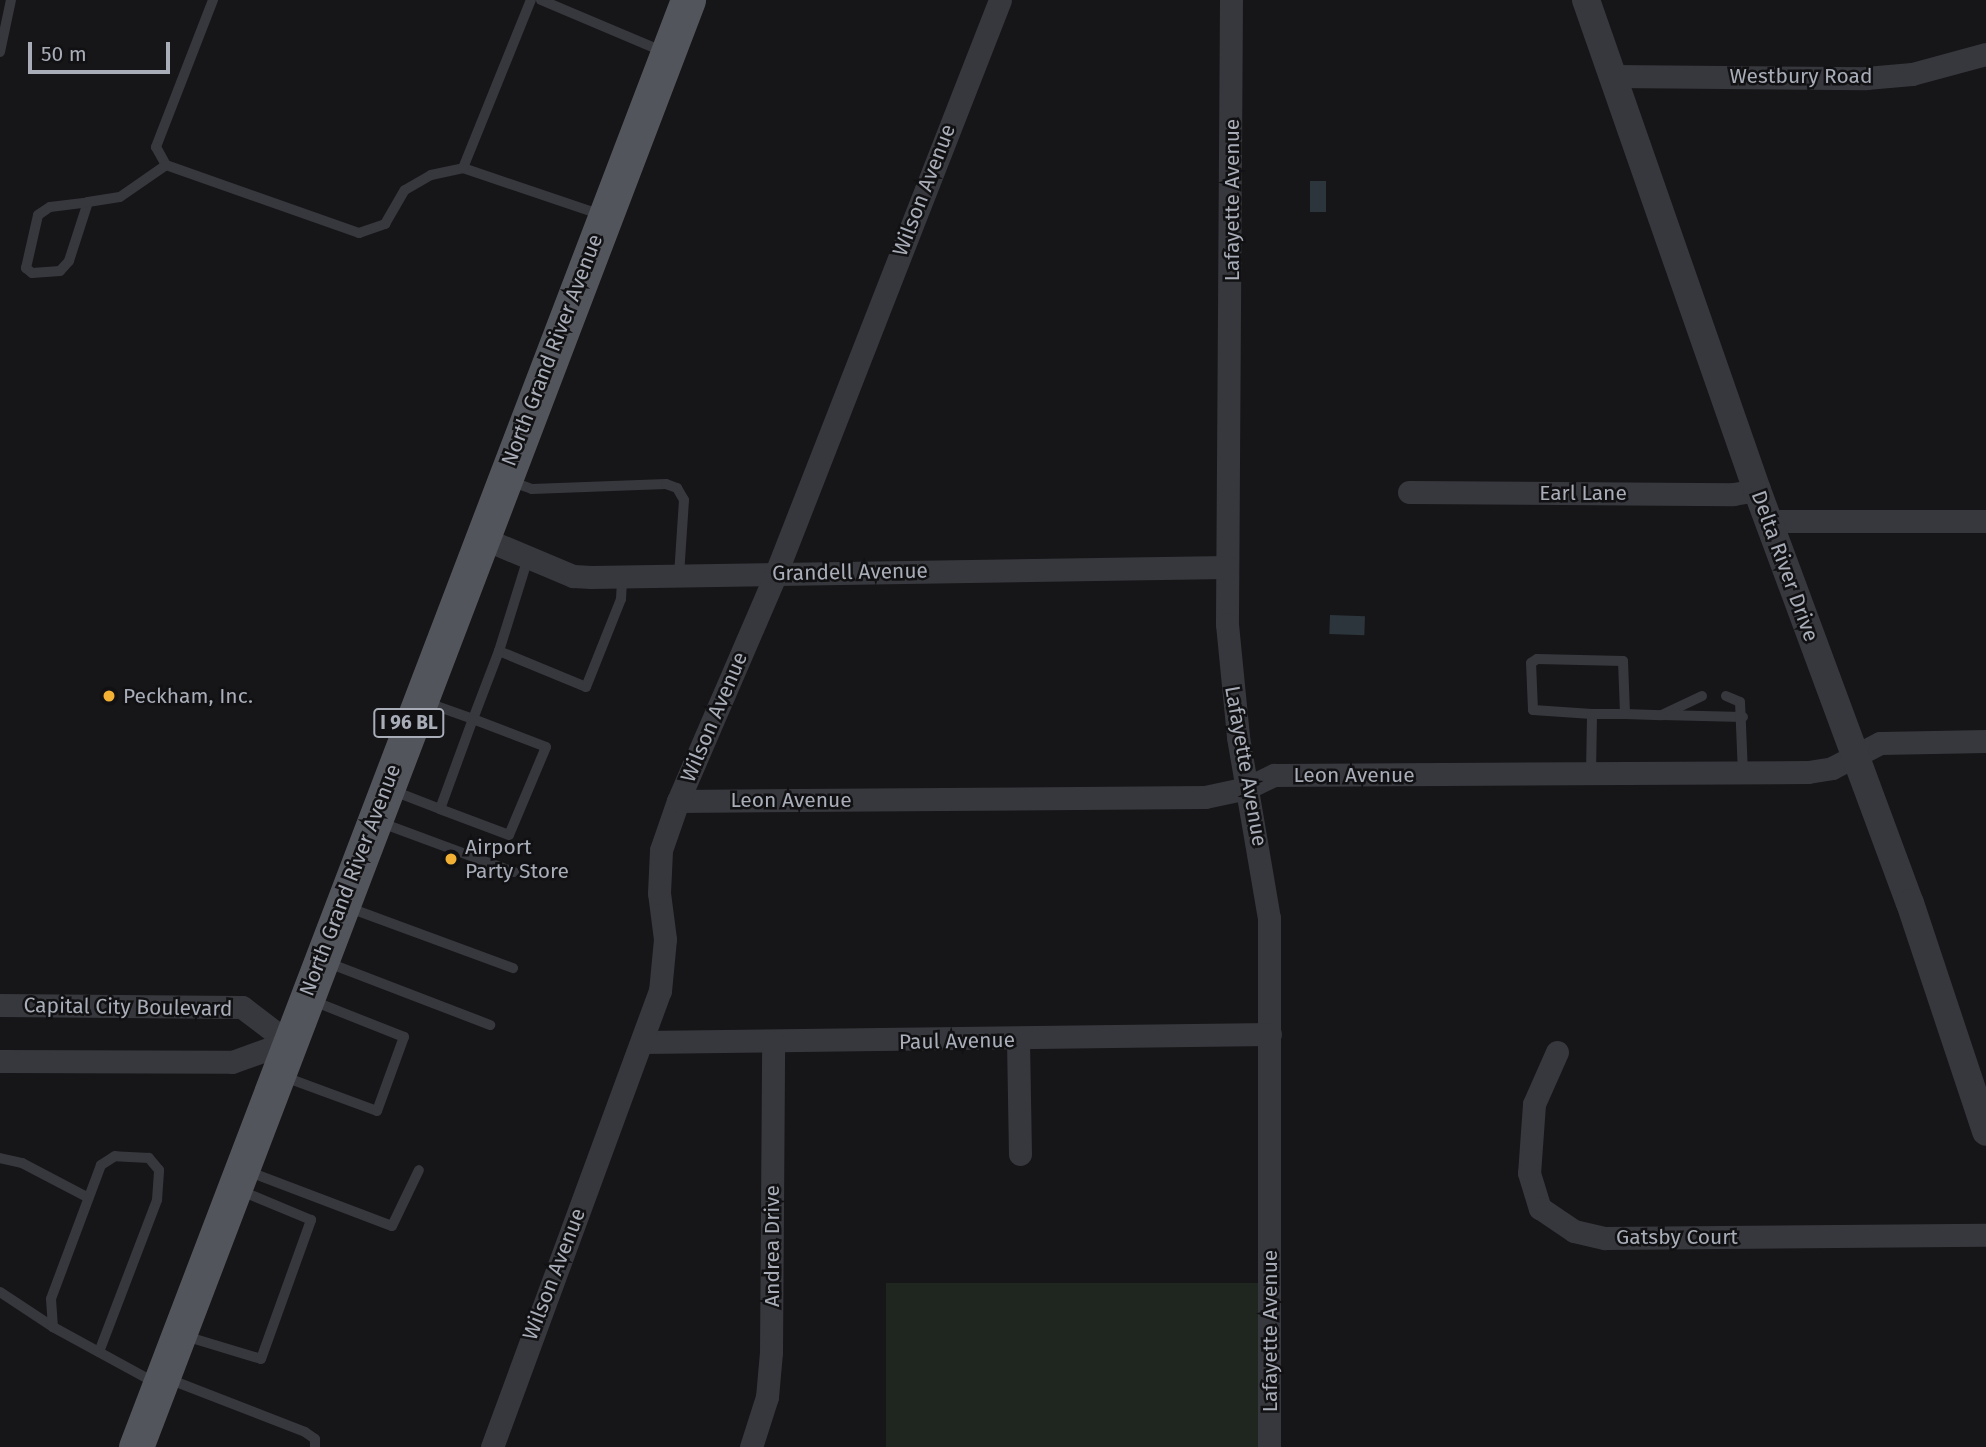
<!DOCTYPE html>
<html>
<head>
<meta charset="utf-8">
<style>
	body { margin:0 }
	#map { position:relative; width:1986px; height:1447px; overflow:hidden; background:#161618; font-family:"Fira Sans",sans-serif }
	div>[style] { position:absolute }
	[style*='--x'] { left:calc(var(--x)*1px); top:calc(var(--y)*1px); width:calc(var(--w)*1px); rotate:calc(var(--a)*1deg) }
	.green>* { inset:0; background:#1e261f; transform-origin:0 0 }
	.water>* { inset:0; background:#2c353c; transform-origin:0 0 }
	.service>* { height:10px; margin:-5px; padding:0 5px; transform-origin:5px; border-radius:5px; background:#37383d }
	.minor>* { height:23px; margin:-11.5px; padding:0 11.5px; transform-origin:11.5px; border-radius:11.5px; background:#37383d }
	.tertiary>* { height:28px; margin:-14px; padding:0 14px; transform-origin:14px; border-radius:14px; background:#37383d }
	.primary>* { height:35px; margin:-17.5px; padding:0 17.5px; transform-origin:17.5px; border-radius:17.5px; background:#53555c }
	.dots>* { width:19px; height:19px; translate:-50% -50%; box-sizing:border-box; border:4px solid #111113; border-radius:50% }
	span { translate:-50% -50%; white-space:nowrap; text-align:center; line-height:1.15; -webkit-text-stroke:5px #111113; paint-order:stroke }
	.shield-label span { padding:2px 5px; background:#111113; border:2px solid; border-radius:5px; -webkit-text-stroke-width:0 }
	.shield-label { font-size:19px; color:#a8adb8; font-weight:700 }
	.street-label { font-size:21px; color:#a8adb8 }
	.poi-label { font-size:21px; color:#a8adb8 }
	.left { translate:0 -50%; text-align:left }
	.scale { position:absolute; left:28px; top:42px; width:142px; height:32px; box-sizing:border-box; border:4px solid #a8adb8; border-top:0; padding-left:9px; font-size:21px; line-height:24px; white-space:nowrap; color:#a8adb8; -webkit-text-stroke:5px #111113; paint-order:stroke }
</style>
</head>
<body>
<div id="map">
	<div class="green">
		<div style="left:886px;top:1283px;width:372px;height:164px"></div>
	</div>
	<div class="water">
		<div style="left:1310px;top:181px;width:16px;height:31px"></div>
		<div style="left:1330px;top:615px;width:35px;height:19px;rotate:2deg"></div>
	</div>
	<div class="service">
		<div style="--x:213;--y:0;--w:158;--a:111.2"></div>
		<div style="--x:156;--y:147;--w:21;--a:61"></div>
		<div style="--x:166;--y:165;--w:205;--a:19.4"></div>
		<div style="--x:359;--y:233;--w:28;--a:-19"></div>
		<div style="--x:385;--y:224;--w:39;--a:-60"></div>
		<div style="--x:405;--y:190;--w:30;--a:-30"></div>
		<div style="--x:431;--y:175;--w:33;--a:-12"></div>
		<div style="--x:463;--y:168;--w:147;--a:18.7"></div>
		<div style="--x:541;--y:0;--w:134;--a:22.9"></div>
		<div style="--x:0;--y:52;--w:53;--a:-78.1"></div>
		<div style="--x:463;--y:168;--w:181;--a:-68"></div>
		<div style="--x:88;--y:202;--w:62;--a:107.9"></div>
		<div style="--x:69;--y:261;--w:13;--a:132"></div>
		<div style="--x:60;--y:271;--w:28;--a:176"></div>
		<div style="--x:32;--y:273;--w:8;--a:-140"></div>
		<div style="--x:26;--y:268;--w:54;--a:-77.2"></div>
		<div style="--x:38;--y:215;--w:14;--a:-34"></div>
		<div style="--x:50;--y:207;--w:38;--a:-7"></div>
		<div style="--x:88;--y:202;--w:32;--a:-9"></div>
		<div style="--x:120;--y:197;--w:56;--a:-34.8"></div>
		<div style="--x:510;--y:481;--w:23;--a:20"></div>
		<div style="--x:532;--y:489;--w:134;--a:-2.1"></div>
		<div style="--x:666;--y:484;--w:12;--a:20"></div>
		<div style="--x:677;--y:488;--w:14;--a:60"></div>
		<div style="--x:684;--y:500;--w:75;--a:93.8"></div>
		<div style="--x:528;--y:558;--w:97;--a:107.3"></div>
		<div style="--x:499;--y:651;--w:94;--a:22.5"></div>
		<div style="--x:586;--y:687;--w:95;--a:-68.3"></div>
		<div style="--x:621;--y:599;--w:22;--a:-87"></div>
		<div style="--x:1702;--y:696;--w:44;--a:154.6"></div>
		<div style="--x:1662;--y:715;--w:81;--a:1.4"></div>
		<div style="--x:1726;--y:696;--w:15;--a:23"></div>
		<div style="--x:1740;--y:702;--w:71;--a:87.6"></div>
		<div style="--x:425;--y:702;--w:51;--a:19.5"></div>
		<div style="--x:473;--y:719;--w:73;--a:-69.1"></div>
		<div style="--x:1625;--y:714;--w:37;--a:2"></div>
		<div style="--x:1591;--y:773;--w:59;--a:-89"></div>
		<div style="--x:1592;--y:714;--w:59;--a:-176.1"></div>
		<div style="--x:1533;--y:710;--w:47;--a:-92.4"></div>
		<div style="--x:1531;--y:663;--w:7;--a:-34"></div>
		<div style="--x:1537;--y:659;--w:86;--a:1.3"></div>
		<div style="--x:1623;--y:661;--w:53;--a:87.8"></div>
		<div style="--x:1625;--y:714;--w:33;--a:180"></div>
		<div style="--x:391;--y:790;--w:53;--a:21.2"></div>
		<div style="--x:440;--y:809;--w:96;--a:-69.9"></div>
		<div style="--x:473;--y:719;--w:78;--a:21"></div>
		<div style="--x:546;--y:747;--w:95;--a:112.8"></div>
		<div style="--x:509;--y:835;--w:74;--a:-159.4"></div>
		<div style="--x:379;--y:822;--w:144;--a:20.3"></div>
		<div style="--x:347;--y:907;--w:177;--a:20.2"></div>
		<div style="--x:326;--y:962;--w:176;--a:21"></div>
		<div style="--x:282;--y:1076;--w:101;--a:20.2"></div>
		<div style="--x:377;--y:1111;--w:79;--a:-70"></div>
		<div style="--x:404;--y:1037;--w:98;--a:-158.4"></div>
		<div style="--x:0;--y:1158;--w:23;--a:13"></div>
		<div style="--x:22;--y:1163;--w:73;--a:27.6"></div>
		<div style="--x:247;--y:1171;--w:155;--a:20.8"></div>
		<div style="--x:392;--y:1226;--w:62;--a:-64.3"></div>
		<div style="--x:0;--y:1292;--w:64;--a:33.4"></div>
		<div style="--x:185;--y:1336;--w:79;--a:16.8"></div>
		<div style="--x:261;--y:1359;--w:148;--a:-70.2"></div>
		<div style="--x:311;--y:1220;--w:78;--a:-157.4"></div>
		<div style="--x:99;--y:1352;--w:163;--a:-69.1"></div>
		<div style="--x:157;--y:1200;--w:30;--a:-86"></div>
		<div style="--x:159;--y:1170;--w:16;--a:-130"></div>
		<div style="--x:149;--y:1158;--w:34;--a:-177"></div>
		<div style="--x:115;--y:1156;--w:17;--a:147"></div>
		<div style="--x:101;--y:1165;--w:143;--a:110.5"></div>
		<div style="--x:51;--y:1299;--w:28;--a:86"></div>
		<div style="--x:53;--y:1327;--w:115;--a:28.6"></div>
		<div style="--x:166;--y:1378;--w:149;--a:21.2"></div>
		<div style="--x:305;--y:1432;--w:12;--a:35"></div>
		<div style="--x:315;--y:1439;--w:8;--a:90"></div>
	</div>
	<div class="minor">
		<div style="--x:1231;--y:0;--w:624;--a:90.37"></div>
		<div style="--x:1227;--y:624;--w:114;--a:84.4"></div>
		<div style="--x:1238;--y:737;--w:184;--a:80.3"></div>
		<div style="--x:1269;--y:918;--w:529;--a:90"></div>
		<div style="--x:1613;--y:76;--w:253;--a:0.5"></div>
		<div style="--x:1866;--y:78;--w:46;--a:-5"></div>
		<div style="--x:1912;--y:74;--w:77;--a:-15.1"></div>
		<div style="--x:1409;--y:492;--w:324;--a:0.4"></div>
		<div style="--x:1733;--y:494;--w:24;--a:-9"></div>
		<div style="--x:1768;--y:521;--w:218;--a:0"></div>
		<div style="--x:480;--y:537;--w:101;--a:22.8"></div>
		<div style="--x:573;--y:576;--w:18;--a:3"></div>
		<div style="--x:591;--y:577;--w:636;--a:-0.9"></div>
		<div style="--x:678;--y:801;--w:527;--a:-0.43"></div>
		<div style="--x:1205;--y:797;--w:43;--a:-12.1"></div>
		<div style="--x:1247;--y:788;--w:30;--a:-26"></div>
		<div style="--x:1274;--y:775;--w:534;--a:-0.32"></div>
		<div style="--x:1808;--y:772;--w:24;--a:-9"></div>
		<div style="--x:1832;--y:768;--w:54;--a:-27.5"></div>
		<div style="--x:1880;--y:743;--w:106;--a:-1.1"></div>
		<div style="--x:0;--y:1005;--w:242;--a:0.5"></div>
		<div style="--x:242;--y:1007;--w:58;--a:37.3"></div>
		<div style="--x:1018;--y:1040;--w:114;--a:89"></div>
		<div style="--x:643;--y:1042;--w:627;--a:-0.73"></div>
		<div style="--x:1557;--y:1052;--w:57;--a:113.9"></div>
		<div style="--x:1534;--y:1104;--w:69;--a:94.1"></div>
		<div style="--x:1529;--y:1173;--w:37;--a:73"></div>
		<div style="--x:1540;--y:1208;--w:41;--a:34.1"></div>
		<div style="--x:1574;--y:1231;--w:32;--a:13"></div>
		<div style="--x:1605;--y:1238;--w:381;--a:-0.5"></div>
		<div style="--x:0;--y:1061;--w:232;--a:0.2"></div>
		<div style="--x:232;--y:1062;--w:59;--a:-19.7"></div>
		<div style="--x:492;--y:1447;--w:486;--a:-69.8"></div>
		<div style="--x:660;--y:991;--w:52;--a:-84.5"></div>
		<div style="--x:665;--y:939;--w:46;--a:-97.4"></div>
		<div style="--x:659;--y:893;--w:43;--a:-87.3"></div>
		<div style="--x:661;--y:850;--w:52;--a:-70.9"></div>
		<div style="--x:678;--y:801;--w:248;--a:-66.7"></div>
		<div style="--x:776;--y:573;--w:615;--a:-68.65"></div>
		<div style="--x:751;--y:1447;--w:52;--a:-72.3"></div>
		<div style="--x:767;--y:1397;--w:45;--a:-84.9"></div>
		<div style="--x:771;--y:1352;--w:310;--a:-89.6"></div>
	</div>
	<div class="tertiary">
		<div style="--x:1586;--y:0;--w:519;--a:70.76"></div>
		<div style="--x:1757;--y:490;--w:440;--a:69.7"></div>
		<div style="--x:1910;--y:903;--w:241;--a:71.6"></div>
	</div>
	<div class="primary">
		<div style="--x:136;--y:1447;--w:1549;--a:-69.12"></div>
	</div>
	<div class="dots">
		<div style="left:109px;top:696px;background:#f2b134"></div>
		<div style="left:451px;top:859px;background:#f2b134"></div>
	</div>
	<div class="shield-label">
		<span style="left:409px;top:723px">I 96 BL</span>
	</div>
	<div class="street-label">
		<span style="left:1801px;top:76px">Westbury Road</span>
		<span style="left:924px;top:190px;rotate:-69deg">Wilson Avenue</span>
		<span style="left:1232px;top:200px;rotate:-90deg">Lafayette Avenue</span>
		<span style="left:552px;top:350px;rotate:-69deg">North Grand River Avenue</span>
		<span style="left:1583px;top:493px">Earl Lane</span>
		<span style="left:1785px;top:566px;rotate:70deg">Delta River Drive</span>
		<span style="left:850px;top:572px;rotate:-1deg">Grandell Avenue</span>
		<span style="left:714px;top:717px;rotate:-67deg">Wilson Avenue</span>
		<span style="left:1246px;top:766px;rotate:80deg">Lafayette Avenue</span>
		<span style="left:1354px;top:775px">Leon Avenue</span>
		<span style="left:791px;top:800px">Leon Avenue</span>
		<span style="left:350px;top:880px;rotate:-69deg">North Grand River Avenue</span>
		<span style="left:128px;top:1007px;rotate:1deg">Capital City Boulevard</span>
		<span style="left:957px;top:1041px;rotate:-1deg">Paul Avenue</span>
		<span style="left:1677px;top:1237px">Gatsby Court</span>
		<span style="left:772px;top:1246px;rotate:-90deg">Andrea Drive</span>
		<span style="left:554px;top:1274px;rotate:-69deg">Wilson Avenue</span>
		<span style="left:1270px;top:1331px;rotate:-90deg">Lafayette Avenue</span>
	</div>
	<div class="poi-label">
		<span class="left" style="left:123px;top:696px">Peckham, Inc.</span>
		<span class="left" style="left:465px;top:859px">Airport<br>Party Store</span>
	</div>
	<div class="scale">50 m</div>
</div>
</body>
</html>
